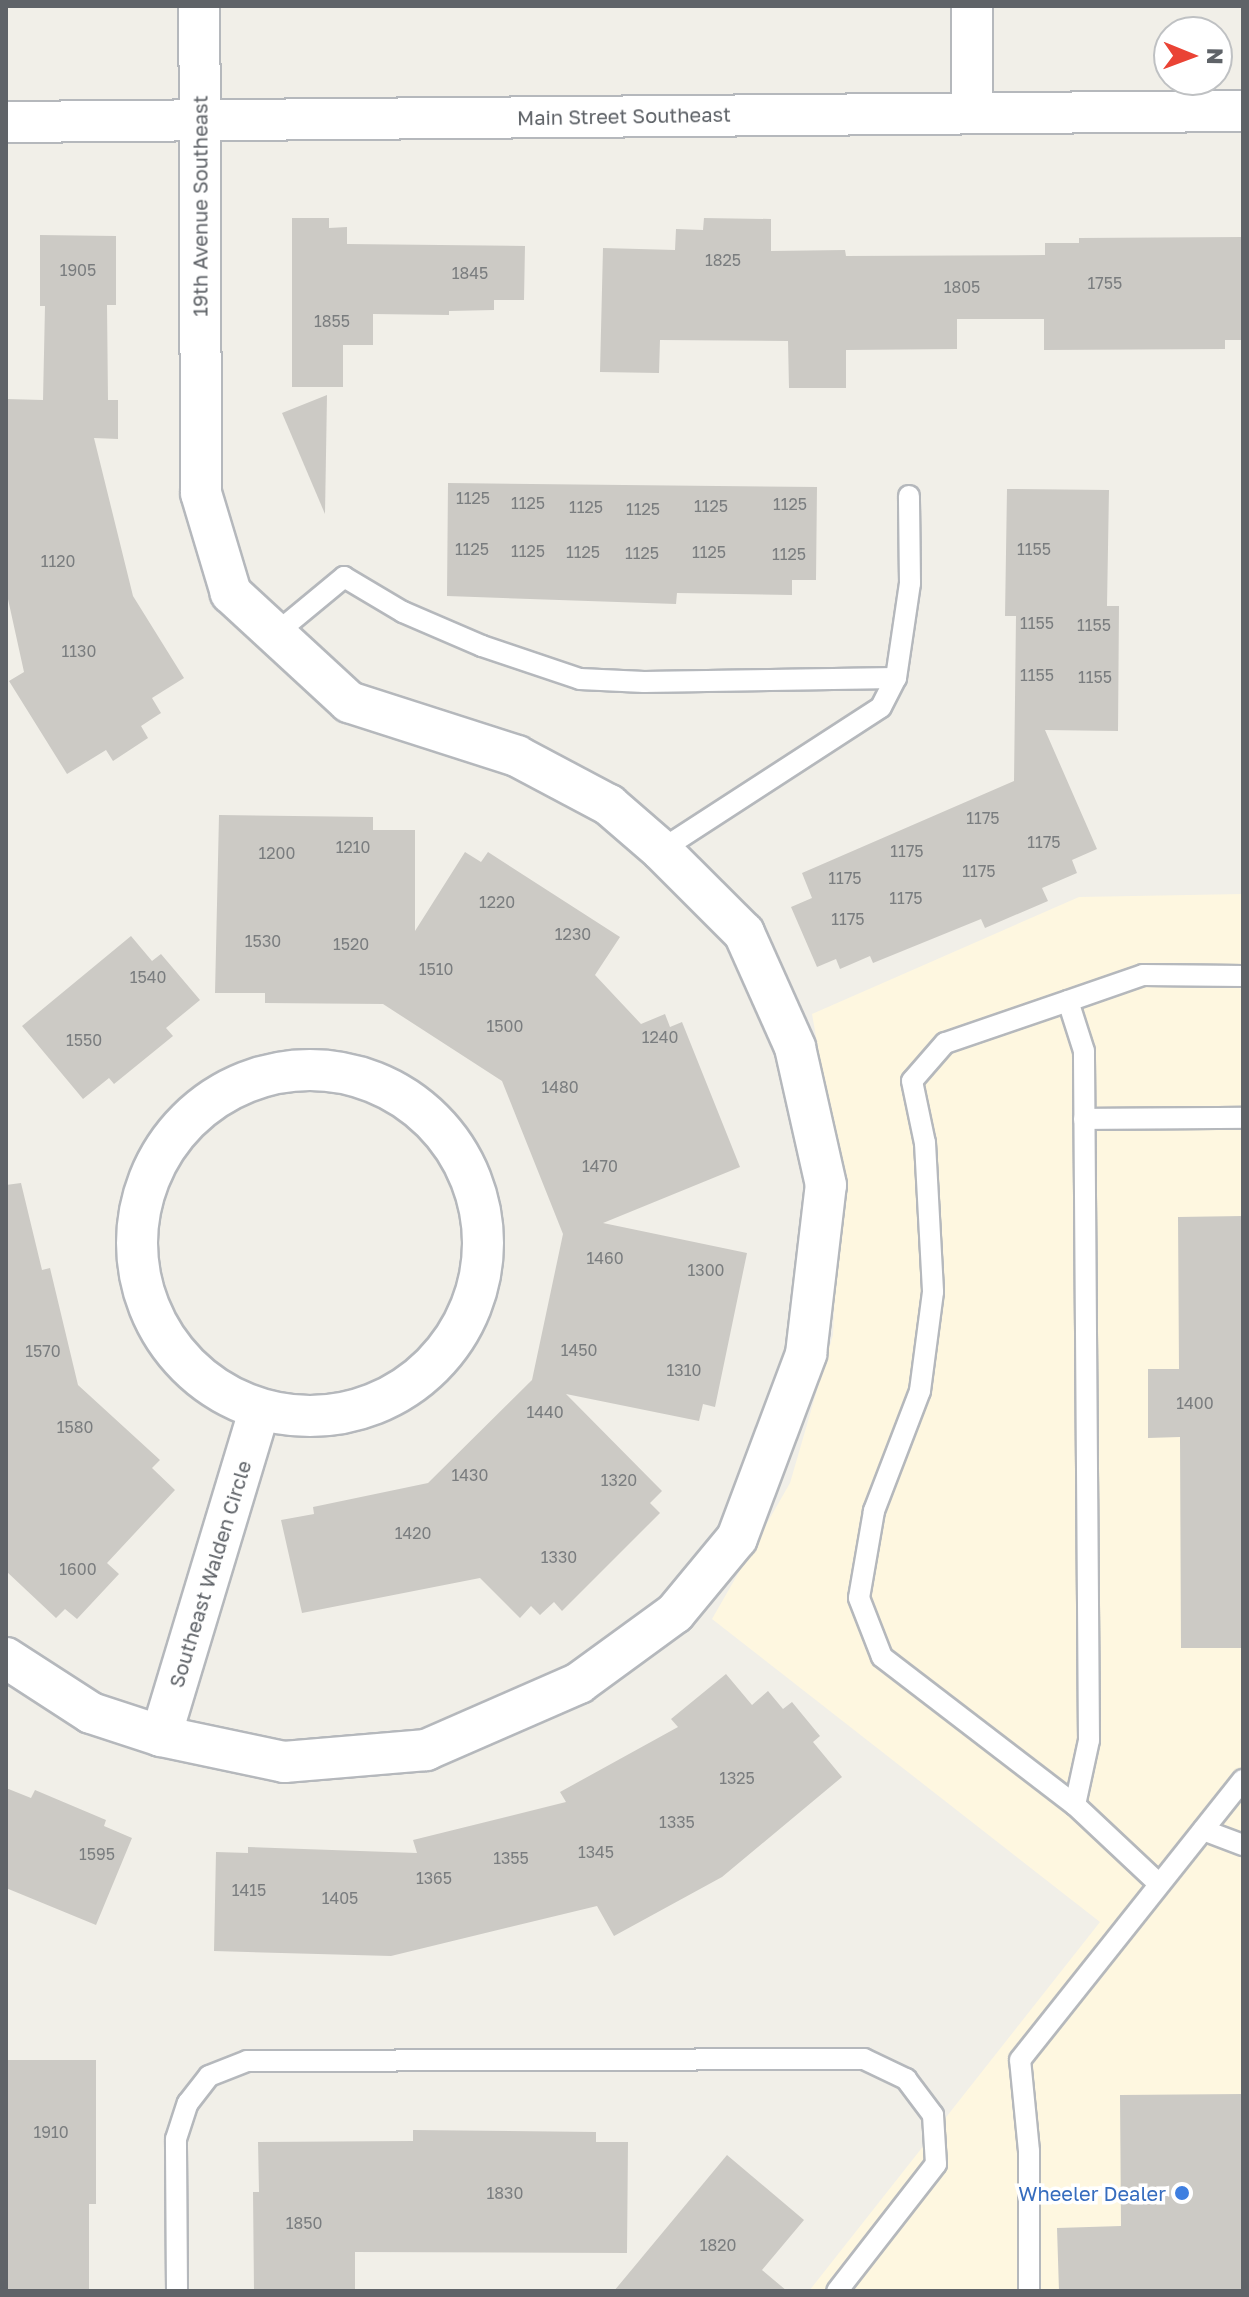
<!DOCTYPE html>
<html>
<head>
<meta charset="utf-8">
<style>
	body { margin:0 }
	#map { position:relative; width:1249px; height:2297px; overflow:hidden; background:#f1efe8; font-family:"Golos Text",sans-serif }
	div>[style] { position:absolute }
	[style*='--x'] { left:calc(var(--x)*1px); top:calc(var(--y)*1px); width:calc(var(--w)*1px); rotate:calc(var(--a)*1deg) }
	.commercial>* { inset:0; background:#fef7e0 }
	.building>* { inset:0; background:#cccac5 }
	.roads { filter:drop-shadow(2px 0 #b5b8bc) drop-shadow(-2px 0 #b5b8bc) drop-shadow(0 2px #b5b8bc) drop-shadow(0 -2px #b5b8bc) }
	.service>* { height:20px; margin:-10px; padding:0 10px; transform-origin:10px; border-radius:10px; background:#fff }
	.minor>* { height:40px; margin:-20px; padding:0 20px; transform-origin:20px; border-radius:20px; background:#fff }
	.minor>.ring { margin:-20px; padding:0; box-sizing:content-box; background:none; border:40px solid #fff; border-radius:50% }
	.dots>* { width:22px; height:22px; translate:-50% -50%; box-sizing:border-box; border:4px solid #fff; border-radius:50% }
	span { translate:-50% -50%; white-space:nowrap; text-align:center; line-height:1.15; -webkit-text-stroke:7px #fff; paint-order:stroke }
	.number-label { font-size:16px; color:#7a7d7f }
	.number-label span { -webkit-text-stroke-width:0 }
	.street-label { font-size:20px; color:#5f6368 }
	.shop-label { font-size:20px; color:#366cbe }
	.right { translate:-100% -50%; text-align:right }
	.frame { position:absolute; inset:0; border:8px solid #5f6368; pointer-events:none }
	.north { position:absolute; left:1153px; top:16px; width:80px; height:80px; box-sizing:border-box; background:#fff; border:2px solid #bfc1c3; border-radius:50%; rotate:91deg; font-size:22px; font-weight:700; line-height:32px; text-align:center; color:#5f6368 }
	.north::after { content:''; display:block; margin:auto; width:28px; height:36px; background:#ea4335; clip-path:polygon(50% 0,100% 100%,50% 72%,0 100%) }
</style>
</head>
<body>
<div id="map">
	<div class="commercial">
		<div style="clip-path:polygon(1243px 894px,1243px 2291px,809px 2291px,1100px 1922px,712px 1619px,790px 1483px,833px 1335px,840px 1173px,812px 1014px,1079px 897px)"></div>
	</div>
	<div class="building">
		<div style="clip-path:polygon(292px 218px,329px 218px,329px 228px,347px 227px,347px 244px,525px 246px,524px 300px,494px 300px,494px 310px,449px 311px,449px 315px,373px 314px,373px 345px,343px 345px,343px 387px,292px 387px)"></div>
		<div style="clip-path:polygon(704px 218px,771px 219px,771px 251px,845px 250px,846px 256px,1045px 255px,1045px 243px,1079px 243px,1079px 238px,1243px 237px,1243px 340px,1225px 340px,1225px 349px,1044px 350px,1044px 319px,957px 319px,957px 349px,846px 350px,846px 388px,789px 388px,788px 341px,660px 340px,659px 373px,600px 372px,603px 248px,675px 250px,676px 229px,703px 230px)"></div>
		<div style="clip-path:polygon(40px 235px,116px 236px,116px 305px,107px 305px,108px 400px,118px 400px,118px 439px,94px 438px,133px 596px,184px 678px,152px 698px,161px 713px,141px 726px,148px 738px,113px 761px,106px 750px,67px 774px,9px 681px,24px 672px,6px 590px,6px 399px,43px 400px,45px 306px,40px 306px)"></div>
		<div style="clip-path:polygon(327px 395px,325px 514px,282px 413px)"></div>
		<div style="clip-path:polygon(448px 483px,817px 487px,816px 580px,792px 580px,792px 595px,677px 593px,676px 604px,447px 596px)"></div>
		<div style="clip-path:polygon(1007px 489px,1109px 490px,1107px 606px,1119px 606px,1118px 731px,1045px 730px,1097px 849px,1072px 860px,1077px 873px,1042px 888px,1048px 901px,985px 928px,981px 919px,873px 963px,870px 956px,840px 969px,836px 959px,817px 967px,791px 907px,812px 898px,802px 873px,1014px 781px,1016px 616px,1005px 616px)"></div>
		<div style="clip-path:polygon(219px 815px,373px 817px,373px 830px,415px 830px,415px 931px,465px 852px,481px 862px,488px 852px,620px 937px,595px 975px,641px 1024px,665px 1014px,670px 1027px,682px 1022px,740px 1167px,603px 1223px,747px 1253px,715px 1407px,703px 1404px,699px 1421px,566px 1394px,662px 1491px,650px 1503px,660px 1513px,562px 1611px,554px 1602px,540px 1615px,531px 1606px,520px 1618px,480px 1578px,302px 1613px,281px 1520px,314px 1514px,313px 1507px,428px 1483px,532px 1380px,563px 1234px,502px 1081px,383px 1004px,265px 1003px,265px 993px,215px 993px)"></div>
		<div style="clip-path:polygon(131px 936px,152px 961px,161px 954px,200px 1000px,166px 1028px,173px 1036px,114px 1084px,109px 1078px,83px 1099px,22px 1026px)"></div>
		<div style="clip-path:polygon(21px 1183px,42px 1270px,50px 1268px,78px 1385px,160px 1460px,152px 1468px,175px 1490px,107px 1563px,119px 1574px,77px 1619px,65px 1609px,56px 1618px,6px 1571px,6px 1185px)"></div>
		<div style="clip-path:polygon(1243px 1216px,1243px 1648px,1181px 1648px,1180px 1437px,1148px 1438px,1148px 1369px,1179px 1369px,1178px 1217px)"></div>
		<div style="clip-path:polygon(726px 1674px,752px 1705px,768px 1691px,783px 1709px,792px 1702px,820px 1736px,813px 1742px,842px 1777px,722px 1877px,614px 1936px,597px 1906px,391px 1956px,214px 1951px,216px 1852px,248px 1853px,248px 1847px,417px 1853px,413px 1840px,566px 1802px,560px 1792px,678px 1727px,671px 1719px)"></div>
		<div style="clip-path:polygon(6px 1788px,31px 1798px,35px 1790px,106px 1820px,104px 1826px,132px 1838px,96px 1925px,6px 1888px)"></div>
		<div style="clip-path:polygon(6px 2060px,96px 2060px,96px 2204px,89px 2204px,89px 2291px,6px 2291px)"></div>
		<div style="clip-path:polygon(1243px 2094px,1243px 2291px,1059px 2291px,1057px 2228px,1121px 2226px,1120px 2095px)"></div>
		<div style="clip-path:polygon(413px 2130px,596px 2132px,596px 2142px,628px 2142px,627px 2253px,355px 2252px,355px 2291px,254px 2291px,253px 2192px,259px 2192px,258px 2142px,413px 2141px)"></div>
		<div style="clip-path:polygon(727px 2155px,804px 2220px,762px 2270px,787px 2291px,614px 2291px)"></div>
	</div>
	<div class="roads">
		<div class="service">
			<div style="--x:274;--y:635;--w:91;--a:-39.6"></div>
			<div style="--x:344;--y:577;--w:69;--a:30.7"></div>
			<div style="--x:403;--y:612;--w:86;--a:23.3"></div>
			<div style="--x:482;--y:646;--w:103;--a:18.6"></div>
			<div style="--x:580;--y:679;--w:64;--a:2.7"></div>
			<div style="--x:644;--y:682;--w:252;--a:-0.9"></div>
			<div style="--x:661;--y:850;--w:262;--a:-33"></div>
			<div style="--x:881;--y:707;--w:33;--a:-63"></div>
			<div style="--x:896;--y:678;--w:96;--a:-81.6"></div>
			<div style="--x:910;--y:583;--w:87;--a:-90.7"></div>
			<div style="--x:1068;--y:1001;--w:79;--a:-19.1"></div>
			<div style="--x:1143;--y:975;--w:100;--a:0.6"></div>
			<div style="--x:1084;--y:1119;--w:159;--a:-0.4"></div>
			<div style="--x:1075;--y:1805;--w:66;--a:-77.8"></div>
			<div style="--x:1089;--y:1740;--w:689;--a:-90.42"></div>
			<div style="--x:1084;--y:1051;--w:52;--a:-107.7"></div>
			<div style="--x:1068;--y:1001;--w:130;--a:161.1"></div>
			<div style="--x:945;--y:1043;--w:50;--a:131"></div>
			<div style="--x:912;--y:1081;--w:63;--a:78.2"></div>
			<div style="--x:925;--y:1143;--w:149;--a:86.9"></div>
			<div style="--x:933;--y:1292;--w:100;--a:97.5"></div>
			<div style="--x:920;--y:1391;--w:129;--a:111"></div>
			<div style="--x:874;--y:1511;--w:88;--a:99.8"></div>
			<div style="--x:859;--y:1598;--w:63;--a:68.7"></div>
			<div style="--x:882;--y:1657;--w:243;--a:37.5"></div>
			<div style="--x:1075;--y:1805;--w:115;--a:43.2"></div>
			<div style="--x:1203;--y:1830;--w:43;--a:20.6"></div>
			<div style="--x:177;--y:2291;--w:152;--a:-90.4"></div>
			<div style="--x:176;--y:2139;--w:38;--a:-72"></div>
			<div style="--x:188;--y:2103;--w:34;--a:-52"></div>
			<div style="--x:209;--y:2076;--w:41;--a:-21.5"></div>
			<div style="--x:247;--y:2061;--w:617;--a:-0.19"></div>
			<div style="--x:864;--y:2059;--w:47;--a:25.5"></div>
			<div style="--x:906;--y:2079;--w:45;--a:53.1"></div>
			<div style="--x:933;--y:2115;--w:49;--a:86.5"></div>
			<div style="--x:936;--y:2164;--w:161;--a:127.9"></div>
			<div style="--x:1029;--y:2291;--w:140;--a:-90"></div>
			<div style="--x:1029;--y:2151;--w:91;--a:-95.6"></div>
			<div style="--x:1020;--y:2060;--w:358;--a:-51.5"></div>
		</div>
		<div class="minor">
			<div style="--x:972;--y:111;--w:105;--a:-90"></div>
			<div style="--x:6;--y:122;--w:1237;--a:-0.51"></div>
			<div class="ring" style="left:137px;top:1070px;width:306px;height:306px"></div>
			<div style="--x:6;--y:1658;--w:101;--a:32.9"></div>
			<div style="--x:91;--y:1713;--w:74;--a:18.2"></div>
			<div style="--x:161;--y:1736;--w:126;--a:11.9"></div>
			<div style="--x:284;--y:1762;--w:143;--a:-4.8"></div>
			<div style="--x:426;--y:1750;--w:167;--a:-23.6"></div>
			<div style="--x:579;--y:1683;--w:119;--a:-36.1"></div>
			<div style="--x:675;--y:1613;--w:97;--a:-50.4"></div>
			<div style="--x:737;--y:1538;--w:197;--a:-69.4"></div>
			<div style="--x:806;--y:1354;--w:170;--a:-83.3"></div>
			<div style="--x:826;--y:1185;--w:141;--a:-102.7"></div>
			<div style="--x:795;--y:1047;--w:125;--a:-114.1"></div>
			<div style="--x:744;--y:933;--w:117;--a:-135"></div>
			<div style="--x:661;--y:850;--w:69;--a:-139.1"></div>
			<div style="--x:609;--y:805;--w:104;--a:-152"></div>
			<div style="--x:517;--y:756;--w:176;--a:-162.2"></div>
			<div style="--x:349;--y:702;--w:161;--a:-137.3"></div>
			<div style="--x:231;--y:593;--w:104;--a:-106.7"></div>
			<div style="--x:201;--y:493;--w:487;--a:-90.2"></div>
			<div style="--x:161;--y:1736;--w:338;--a:-73.2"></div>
		</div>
	</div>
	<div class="dots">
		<div style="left:1182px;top:2193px;background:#3f7fe0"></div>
	</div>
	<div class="number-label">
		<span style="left:723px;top:260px">1825</span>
		<span style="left:78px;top:270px">1905</span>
		<span style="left:470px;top:273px">1845</span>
		<span style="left:1105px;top:283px">1755</span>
		<span style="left:962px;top:287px">1805</span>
		<span style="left:332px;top:321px">1855</span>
		<span style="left:473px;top:498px">1125</span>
		<span style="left:528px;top:503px">1125</span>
		<span style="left:790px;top:504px">1125</span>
		<span style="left:711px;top:506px">1125</span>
		<span style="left:586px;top:507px">1125</span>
		<span style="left:643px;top:509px">1125</span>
		<span style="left:472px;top:549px">1125</span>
		<span style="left:1034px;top:549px">1155</span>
		<span style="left:528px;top:551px">1125</span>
		<span style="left:583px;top:552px">1125</span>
		<span style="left:709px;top:552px">1125</span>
		<span style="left:642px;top:553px">1125</span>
		<span style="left:789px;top:554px">1125</span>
		<span style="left:58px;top:561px">1120</span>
		<span style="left:1037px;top:623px">1155</span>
		<span style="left:1094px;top:625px">1155</span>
		<span style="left:79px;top:651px">1130</span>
		<span style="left:1037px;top:675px">1155</span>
		<span style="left:1095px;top:677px">1155</span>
		<span style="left:983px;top:818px">1175</span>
		<span style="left:1044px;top:842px">1175</span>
		<span style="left:353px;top:847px">1210</span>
		<span style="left:907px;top:851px">1175</span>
		<span style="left:277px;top:853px">1200</span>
		<span style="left:979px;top:871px">1175</span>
		<span style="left:845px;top:878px">1175</span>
		<span style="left:906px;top:898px">1175</span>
		<span style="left:497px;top:902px">1220</span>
		<span style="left:848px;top:919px">1175</span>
		<span style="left:573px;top:934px">1230</span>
		<span style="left:263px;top:941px">1530</span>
		<span style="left:351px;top:944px">1520</span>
		<span style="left:436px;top:969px">1510</span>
		<span style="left:148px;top:977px">1540</span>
		<span style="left:505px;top:1026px">1500</span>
		<span style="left:660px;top:1037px">1240</span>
		<span style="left:84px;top:1040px">1550</span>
		<span style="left:560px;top:1087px">1480</span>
		<span style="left:600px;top:1166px">1470</span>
		<span style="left:605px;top:1258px">1460</span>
		<span style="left:706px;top:1270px">1300</span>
		<span style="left:579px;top:1350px">1450</span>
		<span style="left:43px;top:1351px">1570</span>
		<span style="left:684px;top:1370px">1310</span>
		<span style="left:1195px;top:1403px">1400</span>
		<span style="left:545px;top:1412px">1440</span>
		<span style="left:75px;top:1427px">1580</span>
		<span style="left:470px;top:1475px">1430</span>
		<span style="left:619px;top:1480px">1320</span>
		<span style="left:413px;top:1533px">1420</span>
		<span style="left:559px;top:1557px">1330</span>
		<span style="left:78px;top:1569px">1600</span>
		<span style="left:737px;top:1778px">1325</span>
		<span style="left:677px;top:1822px">1335</span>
		<span style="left:596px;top:1852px">1345</span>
		<span style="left:97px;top:1854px">1595</span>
		<span style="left:511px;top:1858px">1355</span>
		<span style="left:434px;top:1878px">1365</span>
		<span style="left:249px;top:1890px">1415</span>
		<span style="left:340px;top:1898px">1405</span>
		<span style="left:51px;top:2132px">1910</span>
		<span style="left:505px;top:2193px">1830</span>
		<span style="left:304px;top:2223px">1850</span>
		<span style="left:718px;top:2245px">1820</span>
	</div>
	<div class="street-label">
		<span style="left:624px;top:116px;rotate:-1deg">Main Street Southeast</span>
		<span style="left:200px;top:206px;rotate:-90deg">19th Avenue Southeast</span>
		<span style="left:210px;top:1574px;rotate:-73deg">Southeast Walden Circle</span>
	</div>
	<div class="shop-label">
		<span class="right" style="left:1166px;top:2193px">Wheeler Dealer</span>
	</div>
	<div class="frame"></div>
	<div class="north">N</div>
</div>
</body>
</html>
